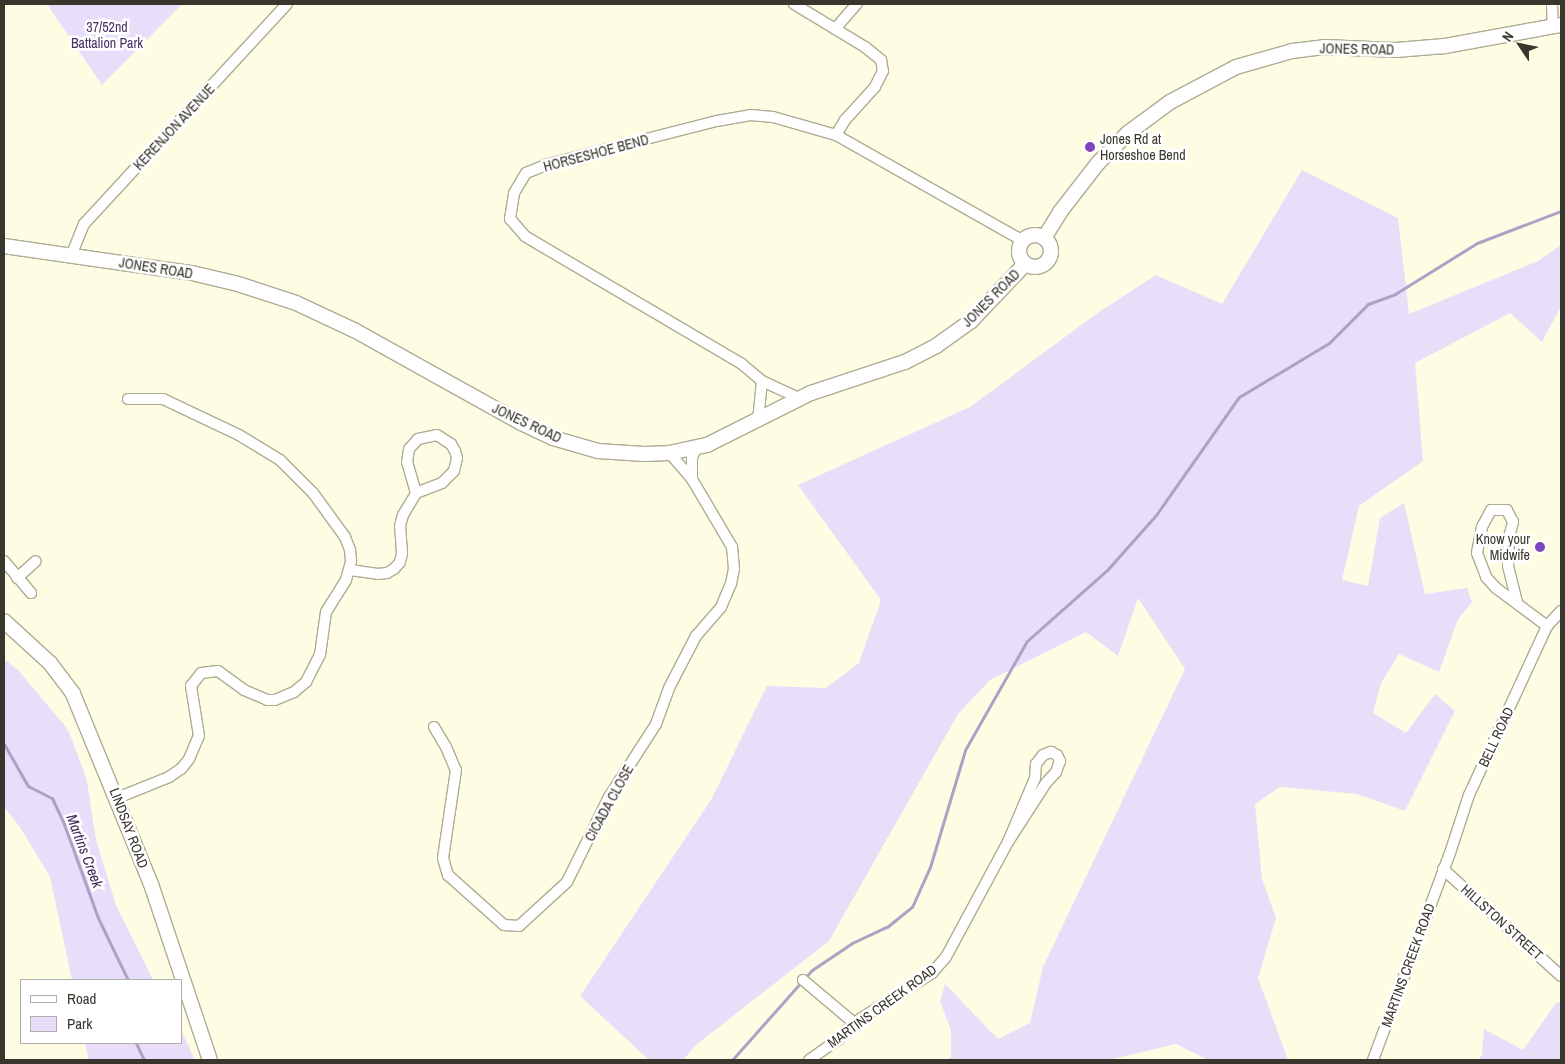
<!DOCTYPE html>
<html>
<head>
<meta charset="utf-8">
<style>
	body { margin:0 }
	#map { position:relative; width:1565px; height:1064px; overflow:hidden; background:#fefce3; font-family:"Archivo Narrow",sans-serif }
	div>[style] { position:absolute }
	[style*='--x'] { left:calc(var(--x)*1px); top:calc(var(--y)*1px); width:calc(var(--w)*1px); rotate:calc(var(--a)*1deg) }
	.green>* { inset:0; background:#e8defa }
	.stream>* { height:3px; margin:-1.5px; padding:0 1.5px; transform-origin:1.5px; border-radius:1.5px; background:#afa0c6 }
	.roads { filter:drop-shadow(1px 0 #aeac94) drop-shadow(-1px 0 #aeac94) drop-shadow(0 1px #aeac94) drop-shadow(0 -1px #aeac94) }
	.street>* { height:10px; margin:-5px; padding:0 5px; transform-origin:5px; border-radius:5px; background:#fff }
	.secondary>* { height:14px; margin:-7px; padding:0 7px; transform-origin:7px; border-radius:7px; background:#fff }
	.secondary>.ring { margin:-7px; padding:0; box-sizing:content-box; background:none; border:14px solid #fff; border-radius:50% }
	.dots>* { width:14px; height:14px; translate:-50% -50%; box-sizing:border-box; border:2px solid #fff; border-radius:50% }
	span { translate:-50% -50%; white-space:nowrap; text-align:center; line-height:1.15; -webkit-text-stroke:5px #fff; paint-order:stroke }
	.park-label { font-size:14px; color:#463062 }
	.street-label { font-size:14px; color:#38362d }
	.poi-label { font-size:14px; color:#38362d }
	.left { translate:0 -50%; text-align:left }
	.right { translate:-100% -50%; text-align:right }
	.water-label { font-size:15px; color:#402a5b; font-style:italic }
	.frame { position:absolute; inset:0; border:5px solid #38362d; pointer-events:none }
	.legend { position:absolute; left:20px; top:979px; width:162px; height:65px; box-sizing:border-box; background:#fff; border:1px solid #afafab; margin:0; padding:6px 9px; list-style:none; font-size:15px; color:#38362d }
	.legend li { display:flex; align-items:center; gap:10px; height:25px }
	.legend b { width:25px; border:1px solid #afafab }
	.north { position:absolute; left:1495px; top:20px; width:50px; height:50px; -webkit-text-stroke:4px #fff; paint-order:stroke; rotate:304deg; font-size:14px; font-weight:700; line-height:20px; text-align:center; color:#38362d }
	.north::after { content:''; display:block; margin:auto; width:18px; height:22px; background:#38362d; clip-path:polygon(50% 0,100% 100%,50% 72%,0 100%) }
</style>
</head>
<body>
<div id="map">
	<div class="green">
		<div style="clip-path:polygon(47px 4px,182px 4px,102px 85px)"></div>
		<div style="clip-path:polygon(1302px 170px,1398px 218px,1409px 314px,1538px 261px,1561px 245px,1561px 306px,1542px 342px,1510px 313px,1415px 363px,1423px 461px,1359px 506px,1342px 580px,1368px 586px,1380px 518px,1404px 503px,1425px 594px,1467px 588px,1472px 602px,1458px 619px,1439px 672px,1399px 654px,1381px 683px,1373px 713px,1406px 733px,1435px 694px,1455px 711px,1405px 811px,1357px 794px,1280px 787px,1255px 804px,1262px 879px,1276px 918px,1258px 978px,1288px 1060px,1208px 1060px,1176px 1044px,1108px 1060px,946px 1060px,951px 1057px,951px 1030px,940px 1001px,945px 984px,998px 1039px,1030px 1023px,1043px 967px,1185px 669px,1138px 598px,1118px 656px,1086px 632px,990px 680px,958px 714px,829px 941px,697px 1044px,683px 1060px,649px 1060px,580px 996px,711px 800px,767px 686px,826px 688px,859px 663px,881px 600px,798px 485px,970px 407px,1099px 312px,1156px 275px,1222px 304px)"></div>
		<div style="clip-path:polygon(4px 659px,18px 670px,66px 727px,72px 739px,87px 781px,96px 840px,116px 905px,153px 980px,72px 980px,50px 877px,20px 827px,4px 807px)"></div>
		<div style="clip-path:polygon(1561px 1002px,1561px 1060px,1478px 1060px,1482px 1055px,1484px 1029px,1523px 1050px,1556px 1003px)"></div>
		<div style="clip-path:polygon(181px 1030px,195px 1060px,89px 1060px,85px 1043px,181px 1043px)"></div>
	</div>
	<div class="stream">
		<div style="--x:4;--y:744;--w:48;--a:60.3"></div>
		<div style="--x:28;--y:786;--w:27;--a:27"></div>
		<div style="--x:52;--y:798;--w:29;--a:65"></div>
		<div style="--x:64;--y:824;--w:100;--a:70.1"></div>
		<div style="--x:98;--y:918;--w:69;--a:64.2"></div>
		<div style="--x:136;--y:1043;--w:19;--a:65"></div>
		<div style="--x:732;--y:1060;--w:120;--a:-48.4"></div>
		<div style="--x:812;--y:970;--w:48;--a:-34"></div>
		<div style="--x:852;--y:943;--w:38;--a:-25"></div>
		<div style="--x:887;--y:927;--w:32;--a:-39"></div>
		<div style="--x:912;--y:907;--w:44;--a:-65.8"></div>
		<div style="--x:930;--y:867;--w:122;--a:-73.3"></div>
		<div style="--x:965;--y:750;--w:125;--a:-60.4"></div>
		<div style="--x:1027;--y:641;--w:108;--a:-41.6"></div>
		<div style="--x:1108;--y:569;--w:72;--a:-48.4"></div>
		<div style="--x:1156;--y:515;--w:144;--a:-54.9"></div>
		<div style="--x:1239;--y:397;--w:105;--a:-31"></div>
		<div style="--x:1329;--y:343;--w:55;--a:-45"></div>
		<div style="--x:1368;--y:304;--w:29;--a:-20"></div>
		<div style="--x:1395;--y:294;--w:97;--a:-31.9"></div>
		<div style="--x:1477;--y:243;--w:90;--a:-20.9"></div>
	</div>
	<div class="roads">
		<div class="street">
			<div style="--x:794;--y:4;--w:83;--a:31.2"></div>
			<div style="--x:865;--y:47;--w:21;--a:39"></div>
			<div style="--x:881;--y:60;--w:11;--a:80"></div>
			<div style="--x:883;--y:71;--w:18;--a:117"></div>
			<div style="--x:875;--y:87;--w:45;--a:132.3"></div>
			<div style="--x:845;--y:120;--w:17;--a:121"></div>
			<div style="--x:1552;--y:4;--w:23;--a:88"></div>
			<div style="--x:835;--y:29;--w:33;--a:-49"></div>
			<div style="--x:71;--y:256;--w:35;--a:-68"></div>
			<div style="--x:84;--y:224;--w:299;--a:-47.3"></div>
			<div style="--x:801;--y:399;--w:43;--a:-155.2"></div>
			<div style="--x:762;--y:381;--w:26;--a:-140"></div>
			<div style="--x:742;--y:364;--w:252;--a:-149.5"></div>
			<div style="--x:525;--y:236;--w:23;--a:-131"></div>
			<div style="--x:510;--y:219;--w:26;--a:-81"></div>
			<div style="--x:514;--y:193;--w:23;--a:-59"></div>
			<div style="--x:526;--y:173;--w:24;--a:-22"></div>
			<div style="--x:548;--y:164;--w:174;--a:-14.3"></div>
			<div style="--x:717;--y:121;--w:34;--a:-10"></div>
			<div style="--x:750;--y:115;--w:23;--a:5"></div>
			<div style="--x:773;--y:117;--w:66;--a:15.9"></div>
			<div style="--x:836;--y:135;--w:215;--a:29.5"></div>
			<div style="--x:758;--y:421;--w:40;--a:-84.3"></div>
			<div style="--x:437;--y:435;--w:17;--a:33"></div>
			<div style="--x:451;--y:444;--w:8;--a:60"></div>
			<div style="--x:455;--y:451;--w:7;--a:74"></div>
			<div style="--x:457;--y:458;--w:13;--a:103"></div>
			<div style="--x:454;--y:471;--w:17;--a:135"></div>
			<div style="--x:442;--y:483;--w:28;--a:159"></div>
			<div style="--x:416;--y:493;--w:32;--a:-106"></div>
			<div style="--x:407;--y:462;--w:13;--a:-81"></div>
			<div style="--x:409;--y:449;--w:13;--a:-48"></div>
			<div style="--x:418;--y:439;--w:19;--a:-12"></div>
			<div style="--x:692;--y:479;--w:21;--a:-90"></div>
			<div style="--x:692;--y:458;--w:11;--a:-68"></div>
			<div style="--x:4;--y:561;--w:42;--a:49.8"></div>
			<div style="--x:350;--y:570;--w:28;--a:8"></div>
			<div style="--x:378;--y:574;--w:9;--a:-6"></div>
			<div style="--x:387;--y:573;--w:8;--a:-30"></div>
			<div style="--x:394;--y:569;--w:9;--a:-49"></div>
			<div style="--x:400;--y:562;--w:9;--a:-77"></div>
			<div style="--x:402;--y:553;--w:27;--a:-94"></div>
			<div style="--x:400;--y:526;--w:11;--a:-75"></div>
			<div style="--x:403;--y:515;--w:26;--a:-59"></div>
			<div style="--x:17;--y:578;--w:25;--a:-42"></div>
			<div style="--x:1517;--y:602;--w:37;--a:-104"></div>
			<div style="--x:1508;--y:566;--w:29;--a:-88"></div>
			<div style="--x:1509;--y:537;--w:16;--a:-75"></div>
			<div style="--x:1513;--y:522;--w:13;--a:-117"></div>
			<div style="--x:1507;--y:510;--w:16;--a:180"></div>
			<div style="--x:1491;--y:510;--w:19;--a:118"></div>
			<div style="--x:1482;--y:527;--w:26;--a:101"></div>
			<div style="--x:1477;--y:553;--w:26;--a:69"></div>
			<div style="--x:1486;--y:577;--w:15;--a:48"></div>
			<div style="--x:1496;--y:588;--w:64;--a:36.7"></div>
			<div style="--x:434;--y:727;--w:23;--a:59"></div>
			<div style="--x:446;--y:747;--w:25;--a:67"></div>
			<div style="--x:456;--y:770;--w:89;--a:98.4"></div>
			<div style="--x:443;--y:858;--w:18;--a:74"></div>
			<div style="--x:448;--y:875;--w:75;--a:41.8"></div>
			<div style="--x:504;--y:925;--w:15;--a:4"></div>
			<div style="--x:519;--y:926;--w:65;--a:-42.5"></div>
			<div style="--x:567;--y:882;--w:95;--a:-63.7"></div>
			<div style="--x:609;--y:797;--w:87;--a:-57.2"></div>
			<div style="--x:656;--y:724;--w:38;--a:-70"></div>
			<div style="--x:669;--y:688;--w:59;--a:-62.6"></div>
			<div style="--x:696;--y:636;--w:38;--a:-49"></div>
			<div style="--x:721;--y:607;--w:25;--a:-67"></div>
			<div style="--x:731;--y:584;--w:15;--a:-79"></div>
			<div style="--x:734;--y:569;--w:22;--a:-95"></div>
			<div style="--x:732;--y:547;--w:79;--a:-120.5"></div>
			<div style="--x:692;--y:479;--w:35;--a:-131"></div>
			<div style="--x:117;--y:798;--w:56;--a:-22"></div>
			<div style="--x:169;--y:777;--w:14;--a:-34"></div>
			<div style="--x:181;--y:769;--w:13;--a:-51"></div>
			<div style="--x:189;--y:759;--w:25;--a:-67"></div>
			<div style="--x:199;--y:736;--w:51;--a:-99.1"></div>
			<div style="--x:191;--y:686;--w:16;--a:-52"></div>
			<div style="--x:201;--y:673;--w:17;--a:-7"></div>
			<div style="--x:218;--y:671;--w:32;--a:36"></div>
			<div style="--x:244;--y:690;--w:25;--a:23"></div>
			<div style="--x:267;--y:700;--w:8;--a:0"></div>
			<div style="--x:275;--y:700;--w:21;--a:-23"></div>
			<div style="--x:294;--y:692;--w:16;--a:-40"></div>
			<div style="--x:306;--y:682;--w:30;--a:-63"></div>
			<div style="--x:320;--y:655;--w:43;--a:-82.1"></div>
			<div style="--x:326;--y:612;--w:38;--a:-58"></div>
			<div style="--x:346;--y:580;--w:20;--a:-75"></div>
			<div style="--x:351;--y:561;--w:11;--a:-95"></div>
			<div style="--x:350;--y:550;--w:14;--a:-111"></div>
			<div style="--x:345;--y:537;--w:54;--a:-126"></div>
			<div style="--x:313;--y:493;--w:47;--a:-135"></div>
			<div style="--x:280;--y:460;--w:48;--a:-148.6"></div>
			<div style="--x:239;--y:435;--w:84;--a:-154.7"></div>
			<div style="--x:163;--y:399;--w:35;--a:180"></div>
			<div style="--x:1443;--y:869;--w:159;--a:42.2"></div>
			<div style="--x:803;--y:980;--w:67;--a:40.1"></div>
			<div style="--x:809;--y:1060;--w:35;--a:-35"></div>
			<div style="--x:838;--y:1040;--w:23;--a:-47"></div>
			<div style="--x:854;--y:1023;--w:93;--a:-32.7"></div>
			<div style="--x:932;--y:973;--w:21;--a:-49"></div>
			<div style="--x:946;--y:957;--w:131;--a:-61.7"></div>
			<div style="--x:1008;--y:842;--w:69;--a:-67.1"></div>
			<div style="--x:1035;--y:778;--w:14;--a:-86"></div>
			<div style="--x:1036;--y:764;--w:11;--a:-52"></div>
			<div style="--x:1043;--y:755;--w:9;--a:-21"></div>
			<div style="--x:1051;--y:752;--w:7;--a:27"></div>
			<div style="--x:1057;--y:755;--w:7;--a:63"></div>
			<div style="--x:1060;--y:761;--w:12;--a:110"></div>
			<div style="--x:1056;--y:772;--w:15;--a:132"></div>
			<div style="--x:1046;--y:783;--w:70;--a:122.8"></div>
			<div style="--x:1373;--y:1060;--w:221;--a:-69.6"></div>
			<div style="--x:1450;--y:853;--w:61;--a:-71.9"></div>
			<div style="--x:1469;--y:795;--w:186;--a:-65.2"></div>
			<div style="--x:1547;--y:626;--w:21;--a:-47"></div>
		</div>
		<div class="secondary">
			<div class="ring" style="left:1019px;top:235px;width:18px;height:18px"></div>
			<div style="--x:1044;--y:238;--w:31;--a:-58"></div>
			<div style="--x:1060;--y:212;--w:62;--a:-52.2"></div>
			<div style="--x:1098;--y:163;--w:42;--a:-45"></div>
			<div style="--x:1128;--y:133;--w:52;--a:-36.4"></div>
			<div style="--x:1170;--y:102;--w:75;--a:-27.9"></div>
			<div style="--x:1236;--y:67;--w:58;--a:-15.9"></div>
			<div style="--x:1292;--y:51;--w:32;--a:-7"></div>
			<div style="--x:1324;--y:47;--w:72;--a:2.4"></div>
			<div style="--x:1396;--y:50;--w:49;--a:-4.7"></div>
			<div style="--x:1445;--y:46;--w:118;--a:-10.3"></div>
			<div style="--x:4;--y:246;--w:190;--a:8.2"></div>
			<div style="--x:192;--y:273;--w:47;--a:13.4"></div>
			<div style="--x:238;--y:284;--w:61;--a:18.1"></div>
			<div style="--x:296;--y:303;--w:64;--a:25"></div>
			<div style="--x:354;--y:330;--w:191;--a:29.1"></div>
			<div style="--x:521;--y:423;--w:35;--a:25"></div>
			<div style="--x:553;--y:438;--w:47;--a:16.1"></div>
			<div style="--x:598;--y:451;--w:46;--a:3.7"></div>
			<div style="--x:644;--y:454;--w:25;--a:-2"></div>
			<div style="--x:669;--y:453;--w:39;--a:-12"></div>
			<div style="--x:707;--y:445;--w:116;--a:-26.6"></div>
			<div style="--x:811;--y:393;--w:99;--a:-18.3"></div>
			<div style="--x:905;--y:362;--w:35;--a:-27"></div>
			<div style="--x:936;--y:346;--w:43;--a:-35.5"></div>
			<div style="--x:971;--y:321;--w:79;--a:-46.5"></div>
			<div style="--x:4;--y:621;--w:62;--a:42.4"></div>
			<div style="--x:50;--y:663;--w:39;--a:53"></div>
			<div style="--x:73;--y:694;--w:205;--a:67.7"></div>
			<div style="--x:151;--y:884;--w:186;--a:71.5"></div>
		</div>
	</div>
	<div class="dots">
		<div style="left:1090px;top:147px;background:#7d44bb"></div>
		<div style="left:1540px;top:547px;background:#7d44bb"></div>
	</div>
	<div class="park-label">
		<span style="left:107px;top:35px">37/52nd<br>Battalion Park</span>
	</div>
	<div class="street-label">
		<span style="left:1357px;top:49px;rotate:1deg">JONES ROAD</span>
		<span style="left:174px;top:127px;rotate:-47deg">KERENJON AVENUE</span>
		<span style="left:596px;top:153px;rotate:-15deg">HORSESHOE BEND</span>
		<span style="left:156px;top:268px;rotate:9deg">JONES ROAD</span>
		<span style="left:991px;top:298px;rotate:-45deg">JONES ROAD</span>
		<span style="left:527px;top:423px;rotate:25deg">JONES ROAD</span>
		<span style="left:1496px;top:737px;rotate:-65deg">BELL ROAD</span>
		<span style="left:609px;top:803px;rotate:-61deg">CICADA CLOSE</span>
		<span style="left:129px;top:828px;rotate:69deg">LINDSAY ROAD</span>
		<span style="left:1502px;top:922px;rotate:42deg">HILLSTON STREET</span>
		<span style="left:1408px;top:965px;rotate:-70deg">MARTINS CREEK ROAD</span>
		<span style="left:882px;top:1006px;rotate:-36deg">MARTINS CREEK ROAD</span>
	</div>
	<div class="poi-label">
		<span class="left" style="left:1100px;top:147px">Jones Rd at<br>Horseshoe Bend</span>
		<span class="right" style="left:1530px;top:547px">Know your<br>Midwife</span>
	</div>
	<div class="water-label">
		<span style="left:85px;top:851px;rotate:69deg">Martins Creek</span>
	</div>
	<div class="frame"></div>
	<ul class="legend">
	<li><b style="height:6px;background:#fff"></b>Road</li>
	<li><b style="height:14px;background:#e8defa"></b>Park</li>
	</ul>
	<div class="north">N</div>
</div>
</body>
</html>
